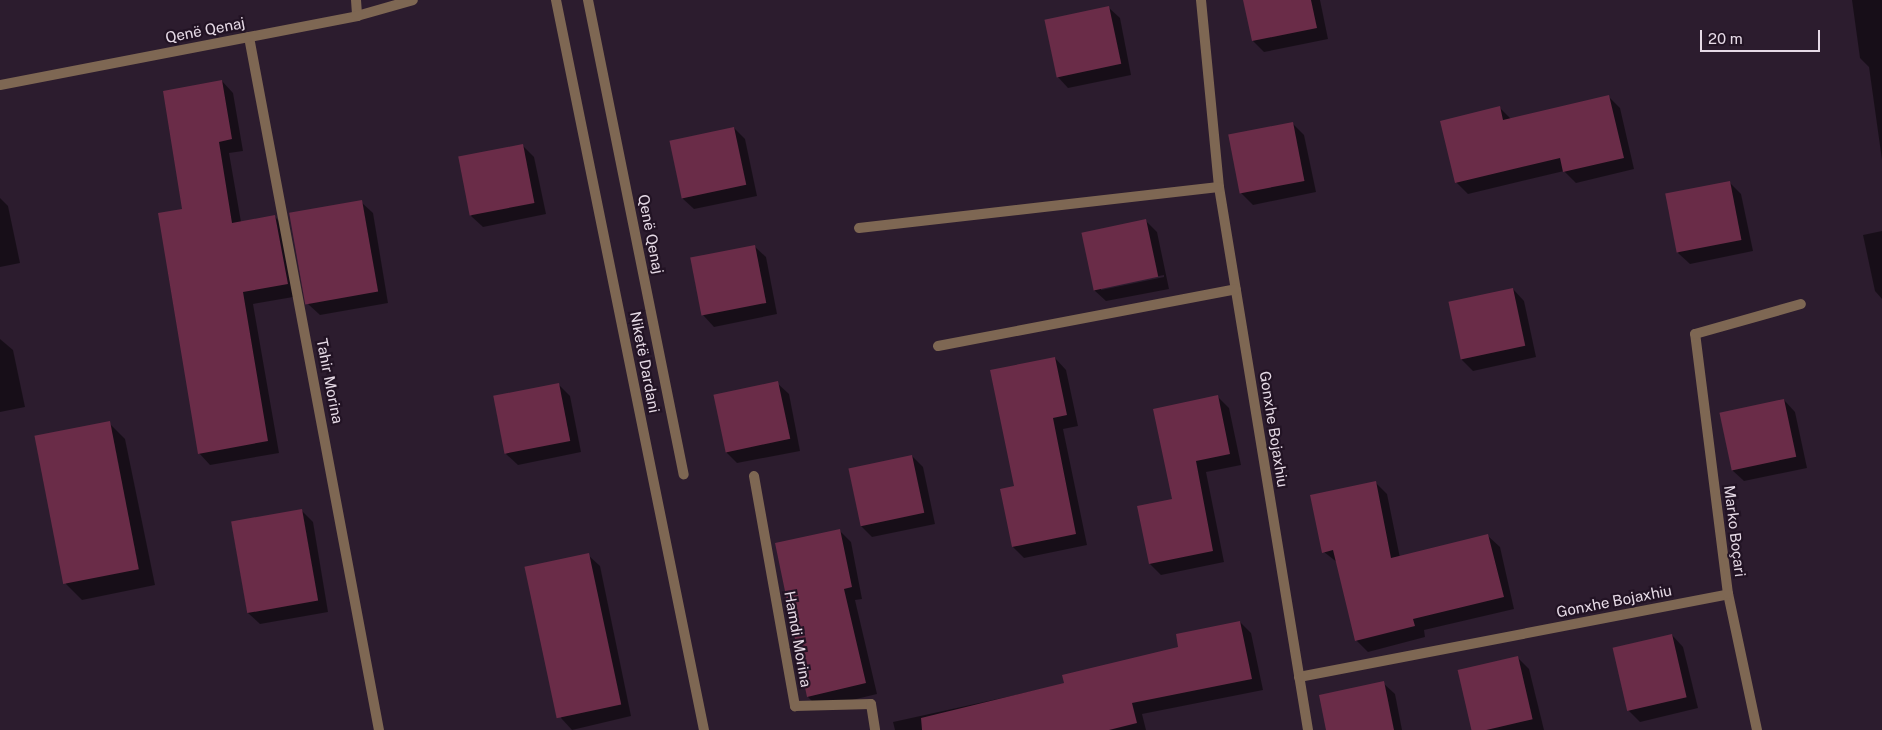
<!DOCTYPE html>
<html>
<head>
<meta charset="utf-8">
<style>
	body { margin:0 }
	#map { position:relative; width:1882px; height:730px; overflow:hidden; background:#2c1c2e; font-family:"Public Sans",sans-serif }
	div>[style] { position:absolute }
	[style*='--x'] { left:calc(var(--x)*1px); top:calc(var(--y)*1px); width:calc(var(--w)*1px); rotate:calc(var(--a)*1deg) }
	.shadow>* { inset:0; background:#0007 }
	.building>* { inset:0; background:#6a2c48; transform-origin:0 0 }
	.street>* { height:10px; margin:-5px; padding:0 5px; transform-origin:5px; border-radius:5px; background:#7e6753 }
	span { translate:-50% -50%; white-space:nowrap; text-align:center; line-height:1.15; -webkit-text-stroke:4.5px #221324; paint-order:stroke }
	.street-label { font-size:15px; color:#e6dae6 }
	.scale { position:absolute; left:1700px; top:30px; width:120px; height:22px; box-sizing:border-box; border:2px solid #e6dae6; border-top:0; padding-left:6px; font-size:15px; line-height:18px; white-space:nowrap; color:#e6dae6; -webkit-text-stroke:4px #221324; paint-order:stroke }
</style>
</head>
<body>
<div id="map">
	<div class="shadow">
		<div style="clip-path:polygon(1245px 0,1320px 0,1328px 39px,1264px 52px,1253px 41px)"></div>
		<div style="clip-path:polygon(1852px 0,1882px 0,1882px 160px,1869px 67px,1860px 58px)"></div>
		<div style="clip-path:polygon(1108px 7px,1120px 18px,1131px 75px,1068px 88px,1057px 76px)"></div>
		<div style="clip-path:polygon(222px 81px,233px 93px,243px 151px,229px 153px,241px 222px,275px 217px,286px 228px,299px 296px,253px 304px,279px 453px,210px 465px,199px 453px,184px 210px)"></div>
		<div style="clip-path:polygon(1609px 97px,1620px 108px,1634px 169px,1576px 183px,1564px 171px,1468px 194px,1456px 182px,1500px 108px,1512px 120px)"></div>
		<div style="clip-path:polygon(1293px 124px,1304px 135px,1316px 192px,1253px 205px,1241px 193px)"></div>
		<div style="clip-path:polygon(734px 128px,745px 139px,757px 196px,694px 209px,682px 198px)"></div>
		<div style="clip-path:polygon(523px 146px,534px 157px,546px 214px,483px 227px,471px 216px)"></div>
		<div style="clip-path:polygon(1730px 183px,1741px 194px,1753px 251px,1690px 264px,1678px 253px)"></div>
		<div style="clip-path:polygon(0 198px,8px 206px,20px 263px,0 267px)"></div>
		<div style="clip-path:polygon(361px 202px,373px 213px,388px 303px,320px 315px,308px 304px)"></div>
		<div style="clip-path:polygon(evenodd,1146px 221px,1157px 232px,1169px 289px,1106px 301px,1094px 290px,1146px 221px,1164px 275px,1164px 277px,1101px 290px,1101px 288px,1164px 275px)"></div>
		<div style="clip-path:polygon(1882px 231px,1882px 299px,1875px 291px,1863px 235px)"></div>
		<div style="clip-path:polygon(754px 246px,766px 257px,777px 314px,714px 327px,703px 315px)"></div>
		<div style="clip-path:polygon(1513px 289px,1524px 301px,1536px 357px,1473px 371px,1461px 359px)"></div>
		<div style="clip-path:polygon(0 339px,13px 350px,25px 407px,0 412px)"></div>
		<div style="clip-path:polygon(1055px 358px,1066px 370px,1078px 426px,1063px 429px,1087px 545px,1024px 558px,1013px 547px,1015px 487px)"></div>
		<div style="clip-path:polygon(777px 383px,789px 394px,800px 451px,737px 463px,726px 452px)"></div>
		<div style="clip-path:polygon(558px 384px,570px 396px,581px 452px,518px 465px,506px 454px)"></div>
		<div style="clip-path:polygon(1218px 397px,1229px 408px,1241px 465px,1206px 472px,1224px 562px,1161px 575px,1150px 564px)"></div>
		<div style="clip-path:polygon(1784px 400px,1795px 412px,1807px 468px,1744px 481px,1732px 470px)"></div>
		<div style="clip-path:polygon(109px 423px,125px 439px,155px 585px,82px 600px,66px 584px,37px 438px)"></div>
		<div style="clip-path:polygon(912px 456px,923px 467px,935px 524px,872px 537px,861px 526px)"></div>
		<div style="clip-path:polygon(1375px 482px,1387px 494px,1400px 558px,1488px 536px,1500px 547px,1514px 609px,1424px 630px,1425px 637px,1368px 652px,1356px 640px,1338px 563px,1324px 552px)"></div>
		<div style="clip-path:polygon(301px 510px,313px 522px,328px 612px,260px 624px,248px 613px)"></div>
		<div style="clip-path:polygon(840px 531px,851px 542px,862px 599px,855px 600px,877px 694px,819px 708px,808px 697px)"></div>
		<div style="clip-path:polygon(588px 555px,600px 566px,631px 716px,572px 730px,561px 718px)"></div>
		<div style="clip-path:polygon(1240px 622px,1251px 633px,1263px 690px,1142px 714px,1146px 730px,895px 730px,893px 722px,1065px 684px,1180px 648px)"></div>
		<div style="clip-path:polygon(1672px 635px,1683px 647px,1698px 708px,1640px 722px,1628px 710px)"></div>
		<div style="clip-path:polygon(1517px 657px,1529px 669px,1544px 730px,1473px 730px,1460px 671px)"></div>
		<div style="clip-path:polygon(1383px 683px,1395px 694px,1402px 730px,1327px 730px)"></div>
	</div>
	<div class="building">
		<div style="clip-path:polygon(1243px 0,1311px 0,1317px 28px,1252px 41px)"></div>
		<div style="left:1109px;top:6px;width:59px;height:66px;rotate:78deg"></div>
		<div style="clip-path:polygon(222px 80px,232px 139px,219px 142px,232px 223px,275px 215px,288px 284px,243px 292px,268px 441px,198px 454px,158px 213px,182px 209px,163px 91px)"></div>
		<div style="clip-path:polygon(1609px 95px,1624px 158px,1563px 172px,1560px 158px,1455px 183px,1440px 121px,1500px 106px,1503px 120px)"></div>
		<div style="left:1293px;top:122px;width:60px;height:66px;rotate:79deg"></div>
		<div style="left:734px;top:127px;width:59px;height:66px;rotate:78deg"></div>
		<div style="left:523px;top:144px;width:60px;height:66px;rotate:79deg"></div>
		<div style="left:1730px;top:181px;width:60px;height:66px;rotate:79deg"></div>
		<div style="left:362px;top:200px;width:93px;height:74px;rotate:80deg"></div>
		<div style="left:1146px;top:219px;width:59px;height:66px;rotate:78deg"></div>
		<div style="left:755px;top:245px;width:59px;height:66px;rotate:79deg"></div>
		<div style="left:1513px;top:288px;width:59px;height:66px;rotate:78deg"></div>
		<div style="clip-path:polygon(1055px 357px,1067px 415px,1053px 418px,1076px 534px,1012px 547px,1000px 489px,1014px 486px,990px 370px)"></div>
		<div style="left:778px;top:381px;width:59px;height:66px;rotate:78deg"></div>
		<div style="left:559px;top:383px;width:59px;height:67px;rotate:79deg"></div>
		<div style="clip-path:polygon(1218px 395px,1230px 454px,1196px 461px,1213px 551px,1149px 564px,1137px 506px,1172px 499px,1153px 409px)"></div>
		<div style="left:1784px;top:399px;width:59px;height:66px;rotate:78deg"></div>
		<div style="left:110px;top:421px;width:151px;height:77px;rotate:79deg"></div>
		<div style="left:912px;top:455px;width:59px;height:65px;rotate:78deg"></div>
		<div style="clip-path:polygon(1376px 481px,1391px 558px,1488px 534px,1504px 597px,1413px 619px,1415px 626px,1355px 641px,1333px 550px,1322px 553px,1310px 495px)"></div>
		<div style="left:302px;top:509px;width:93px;height:72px;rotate:80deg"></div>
		<div style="clip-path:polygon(840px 529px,852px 587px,844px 589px,866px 683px,807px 697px,775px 543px)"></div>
		<div style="left:589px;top:553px;width:155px;height:66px;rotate:78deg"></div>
		<div style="clip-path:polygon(1240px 621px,1252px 679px,1132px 703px,1137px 723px,1109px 730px,922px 730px,921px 718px,1064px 683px,1062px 675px,1178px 647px,1176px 634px)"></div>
		<div style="left:1672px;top:634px;width:65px;height:61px;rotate:77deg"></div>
		<div style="left:1518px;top:656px;width:65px;height:62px;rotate:77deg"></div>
		<div style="clip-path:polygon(1384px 681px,1394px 730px,1326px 730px,1319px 695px)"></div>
	</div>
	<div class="street">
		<div style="--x:356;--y:0;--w:16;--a:86"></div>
		<div style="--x:556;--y:0;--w:745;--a:78.54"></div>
		<div style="--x:588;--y:0;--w:484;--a:78.6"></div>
		<div style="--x:1201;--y:0;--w:188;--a:84.5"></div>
		<div style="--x:1219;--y:187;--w:550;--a:80.69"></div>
		<div style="--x:249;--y:37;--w:705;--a:79.38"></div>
		<div style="--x:0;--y:85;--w:364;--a:-10.9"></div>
		<div style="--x:357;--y:16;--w:58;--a:-15.9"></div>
		<div style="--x:859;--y:228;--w:362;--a:-6.5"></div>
		<div style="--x:938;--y:346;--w:303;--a:-10.8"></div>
		<div style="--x:754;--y:476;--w:234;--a:79.9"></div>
		<div style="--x:795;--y:706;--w:76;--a:-1.5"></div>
		<div style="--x:871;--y:704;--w:26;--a:81"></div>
		<div style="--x:1299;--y:677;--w:437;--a:-10.9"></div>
		<div style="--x:1757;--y:730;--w:139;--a:-102"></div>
		<div style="--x:1728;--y:594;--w:262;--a:-97.2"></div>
		<div style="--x:1695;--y:334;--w:110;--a:-15.8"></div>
	</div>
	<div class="street-label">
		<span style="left:205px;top:30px;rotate:-11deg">Qenë Qenaj</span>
		<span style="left:651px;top:234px;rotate:79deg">Qenë Qenaj</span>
		<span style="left:645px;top:362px;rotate:79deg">Niketë Dardani</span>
		<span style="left:330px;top:381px;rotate:79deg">Tahir Morina</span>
		<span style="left:1274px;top:429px;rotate:81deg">Gonxhe Bojaxhiu</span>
		<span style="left:1735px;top:531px;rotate:83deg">Marko Boçari</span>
		<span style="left:1614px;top:601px;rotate:-11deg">Gonxhe Bojaxhiu</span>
		<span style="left:798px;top:639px;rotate:80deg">Hamdi Morina</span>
	</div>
	<div class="scale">20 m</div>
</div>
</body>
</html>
